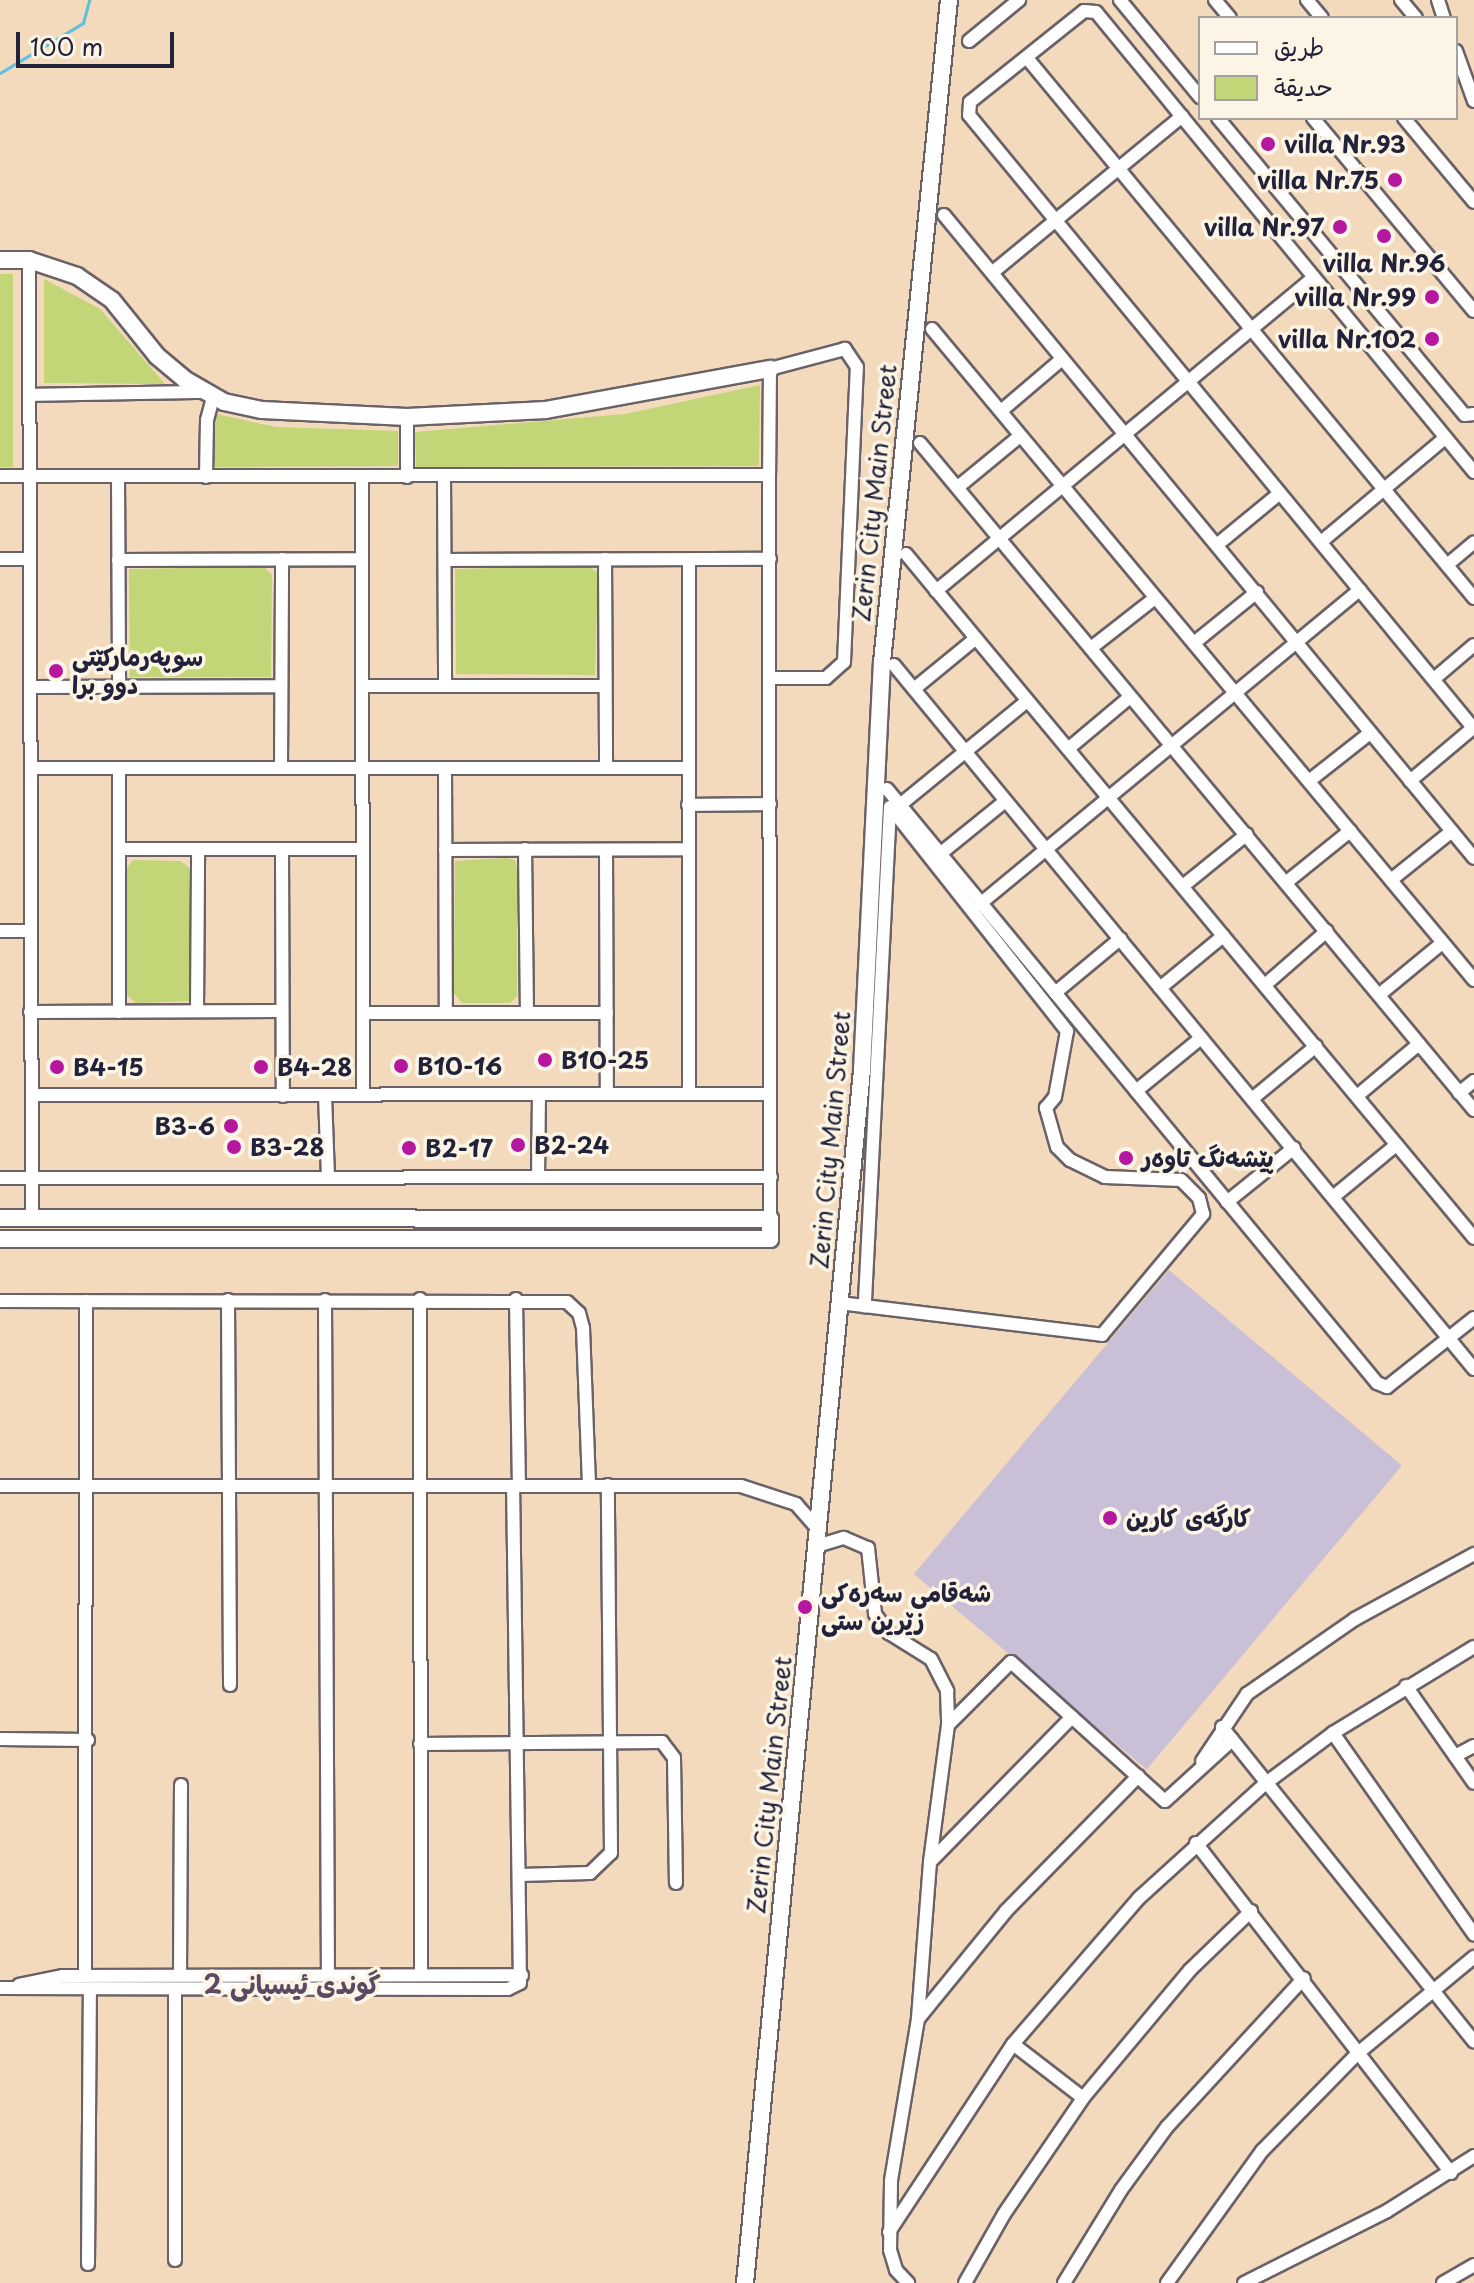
<!DOCTYPE html>
<html>
<head>
<meta charset="utf-8">
<style>
	body { margin:0 }
	#map { position:relative; width:1474px; height:2283px; overflow:hidden; background:#f3dabd; font-family:"Playpen Sans","Playpen Sans Arabic",sans-serif }
	div>[style] { position:absolute }
	[style*='--x'] { left:calc(var(--x)*1px); top:calc(var(--y)*1px); width:calc(var(--w)*1px); rotate:calc(var(--a)*1deg) }
	.industrial>* { inset:0; background:#c9bfd7; transform-origin:0 0 }
	.green>* { inset:0; background:#c2d577; transform-origin:0 0 }
	.stream>* { height:3px; margin:-1.5px; padding:0 1.5px; transform-origin:1.5px; border-radius:1.5px; background:#5dc1db }
	.roads { filter:drop-shadow(2px 0 #6b6268) drop-shadow(-2px 0 #6b6268) drop-shadow(0 2px #6b6268) drop-shadow(0 -2px #6b6268) }
	.minor>* { height:12px; margin:-6px; padding:0 6px; transform-origin:6px; border-radius:6px; background:#fff }
	.tertiary>* { height:16px; margin:-8px; padding:0 8px; transform-origin:8px; border-radius:8px; background:#fff }
	.dots>* { width:22px; height:22px; translate:-50% -50%; box-sizing:border-box; border:4px solid #fcf5e5; border-radius:50% }
	span { translate:-50% -50%; white-space:nowrap; text-align:center; line-height:1.15; -webkit-text-stroke:7px #fcf5e5; paint-order:stroke }
	.poi-label { font-size:24px; color:#22223b; font-weight:700 }
	.left { translate:0 -50%; text-align:left }
	.right { translate:-100% -50%; text-align:right }
	.street-label { font-size:24px; color:#22223b }
	.neighbourhood-label { font-size:26px; color:#5c4a63; font-weight:700 }
	.legend { position:absolute; left:1198px; top:16px; width:260px; height:104px; box-sizing:border-box; background:#fcf5e5; border:2px solid #a5a1a1; margin:0; padding:10px 14px; list-style:none; font-size:24px; color:#22223b }
	.legend li { display:flex; align-items:center; gap:16px; height:40px }
	.legend b { width:40px; border:2px solid #a5a1a1 }
	.scale { position:absolute; left:16px; top:32px; width:158px; height:36px; box-sizing:border-box; border:4px solid #22223b; border-top:0; padding-left:10px; font-size:24px; line-height:28px; white-space:nowrap; color:#22223b; -webkit-text-stroke:6px #fcf5e5; paint-order:stroke }
</style>
</head>
<body>
<div id="map">
	<div class="industrial">
		<div style="left:1169px;top:1270px;width:304px;height:397px;rotate:40deg"></div>
	</div>
	<div class="green">
		<div style="left:13px;top:274px;width:193px;height:13px;rotate:90deg"></div>
		<div style="clip-path:polygon(44px 279px,100px 309px,165px 384px,44px 383px)"></div>
		<div style="clip-path:polygon(760px 385px,759px 466px,416px 467px,415px 432px,625px 414px)"></div>
		<div style="clip-path:polygon(212px 413px,276px 427px,398px 431px,398px 466px,212px 467px)"></div>
		<div style="clip-path:polygon(589px 566px,598px 573px,595px 675px,456px 674px,455px 569px)"></div>
		<div style="clip-path:polygon(264px 567px,272px 575px,271px 677px,130px 677px,129px 569px)"></div>
		<div style="clip-path:polygon(506px 858px,515px 860px,517px 869px,517px 996px,510px 1003px,462px 1003px,454px 993px,455px 861px)"></div>
		<div style="clip-path:polygon(133px 860px,180px 861px,190px 868px,190px 1001px,136px 1003px,127px 995px,127px 868px)"></div>
	</div>
	<div class="stream">
		<div style="--x:0;--y:73;--w:97;--a:-31.1"></div>
		<div style="--x:83;--y:23;--w:24;--a:-75"></div>
	</div>
	<div class="roads">
		<div class="minor">
			<div style="--x:1120;--y:0;--w:126;--a:50.5"></div>
			<div style="--x:1215;--y:0;--w:23;--a:50"></div>
			<div style="--x:1307;--y:0;--w:23;--a:50"></div>
			<div style="--x:1401;--y:0;--w:23;--a:50"></div>
			<div style="--x:1438;--y:0;--w:19;--a:72"></div>
			<div style="--x:969;--y:41;--w:65;--a:-39.4"></div>
			<div style="--x:1456;--y:51;--w:53;--a:70.2"></div>
			<div style="--x:1027;--y:58;--w:701;--a:50.38"></div>
			<div style="--x:1218;--y:118;--w:386;--a:50.3"></div>
			<div style="--x:1465;--y:415;--w:9;--a:-6"></div>
			<div style="--x:1313;--y:118;--w:251;--a:50.2"></div>
			<div style="--x:1404;--y:118;--w:109;--a:50.2"></div>
			<div style="--x:944;--y:215;--w:833;--a:50.5"></div>
			<div style="--x:29;--y:260;--w:958;--a:89.82"></div>
			<div style="--x:993;--y:272;--w:245;--a:-39.5"></div>
			<div style="--x:932;--y:329;--w:847;--a:50.22"></div>
			<div style="--x:30;--y:395;--w:174;--a:-1"></div>
			<div style="--x:1001;--y:411;--w:80;--a:-40.4"></div>
			<div style="--x:407;--y:417;--w:60;--a:90"></div>
			<div style="--x:920;--y:443;--w:867;--a:50.29"></div>
			<div style="--x:1474;--y:472;--w:595;--a:-129.41"></div>
			<div style="--x:1096;--y:12;--w:12;--a:-175"></div>
			<div style="--x:1084;--y:11;--w:146;--a:141.4"></div>
			<div style="--x:970;--y:102;--w:13;--a:94"></div>
			<div style="--x:969;--y:115;--w:795;--a:50.56"></div>
			<div style="--x:0;--y:476;--w:769;--a:-0.07"></div>
			<div style="--x:118;--y:477;--w:209;--a:89.7"></div>
			<div style="--x:206;--y:477;--w:57;--a:-89"></div>
			<div style="--x:207;--y:420;--w:24;--a:-75"></div>
			<div style="--x:444;--y:477;--w:209;--a:89.7"></div>
			<div style="--x:362;--y:478;--w:616;--a:89.91"></div>
			<div style="--x:958;--y:487;--w:80;--a:-39.4"></div>
			<div style="--x:1321;--y:542;--w:162;--a:-40"></div>
			<div style="--x:1218;--y:544;--w:80;--a:-39.4"></div>
			<div style="--x:906;--y:554;--w:889;--a:50.29"></div>
			<div style="--x:0;--y:559;--w:30;--a:0"></div>
			<div style="--x:605;--y:559;--w:209;--a:89.7"></div>
			<div style="--x:118;--y:560;--w:244;--a:-0.2"></div>
			<div style="--x:445;--y:560;--w:325;--a:-0.2"></div>
			<div style="--x:689;--y:560;--w:534;--a:90"></div>
			<div style="--x:1447;--y:565;--w:35;--a:-40"></div>
			<div style="--x:936;--y:591;--w:491;--a:-39.7"></div>
			<div style="--x:1194;--y:643;--w:81;--a:-39"></div>
			<div style="--x:1091;--y:648;--w:81;--a:-38"></div>
			<div style="--x:894;--y:665;--w:912;--a:50.52"></div>
			<div style="--x:770;--y:678;--w:56;--a:0"></div>
			<div style="--x:826;--y:678;--w:24;--a:-42"></div>
			<div style="--x:844;--y:662;--w:295;--a:-87.5"></div>
			<div style="--x:857;--y:367;--w:22;--a:-124"></div>
			<div style="--x:845;--y:349;--w:78;--a:165.1"></div>
			<div style="--x:770;--y:369;--w:106;--a:90.5"></div>
			<div style="--x:769;--y:475;--w:744;--a:89.92"></div>
			<div style="--x:1434;--y:679;--w:52;--a:-40.4"></div>
			<div style="--x:363;--y:686;--w:242;--a:0"></div>
			<div style="--x:31;--y:687;--w:250;--a:-0.2"></div>
			<div style="--x:914;--y:689;--w:79;--a:-39.3"></div>
			<div style="--x:1068;--y:749;--w:81;--a:-40"></div>
			<div style="--x:31;--y:768;--w:658;--a:0"></div>
			<div style="--x:119;--y:768;--w:244;--a:90"></div>
			<div style="--x:281;--y:768;--w:209;--a:-89.7"></div>
			<div style="--x:445;--y:768;--w:244;--a:89.8"></div>
			<div style="--x:1309;--y:781;--w:78;--a:-38.2"></div>
			<div style="--x:1410;--y:781;--w:82;--a:-40.1"></div>
			<div style="--x:887;--y:789;--w:770;--a:50.48"></div>
			<div style="--x:1377;--y:1383;--w:11;--a:22"></div>
			<div style="--x:1387;--y:1387;--w:111;--a:-38.4"></div>
			<div style="--x:688;--y:805;--w:82;--a:-0.7"></div>
			<div style="--x:900;--y:805;--w:164;--a:-39.3"></div>
			<div style="--x:119;--y:849;--w:244;--a:0"></div>
			<div style="--x:525;--y:849;--w:164;--a:89.3"></div>
			<div style="--x:282;--y:850;--w:246;--a:89.8"></div>
			<div style="--x:445;--y:850;--w:243;--a:-0.2"></div>
			<div style="--x:606;--y:850;--w:243;--a:89.8"></div>
			<div style="--x:940;--y:854;--w:82;--a:-39.1"></div>
			<div style="--x:1391;--y:880;--w:78;--a:-38.8"></div>
			<div style="--x:1288;--y:881;--w:80;--a:-38.9"></div>
			<div style="--x:1183;--y:886;--w:82;--a:-39.1"></div>
			<div style="--x:980;--y:904;--w:493;--a:-39.6"></div>
			<div style="--x:0;--y:931;--w:29;--a:0"></div>
			<div style="--x:1265;--y:985;--w:82;--a:-41.1"></div>
			<div style="--x:1160;--y:988;--w:82;--a:-39.5"></div>
			<div style="--x:1055;--y:993;--w:85;--a:-39.7"></div>
			<div style="--x:1379;--y:995;--w:82;--a:-39.5"></div>
			<div style="--x:197;--y:1011;--w:161;--a:-89.6"></div>
			<div style="--x:30;--y:1012;--w:251;--a:-0.2"></div>
			<div style="--x:364;--y:1013;--w:243;--a:0"></div>
			<div style="--x:1136;--y:1091;--w:84;--a:-39.2"></div>
			<div style="--x:1459;--y:1093;--w:19;--a:-39"></div>
			<div style="--x:32;--y:1095;--w:738;--a:-0.08"></div>
			<div style="--x:325;--y:1095;--w:82;--a:87.9"></div>
			<div style="--x:1357;--y:1096;--w:81;--a:-40"></div>
			<div style="--x:1252;--y:1099;--w:83;--a:-39.6"></div>
			<div style="--x:538;--y:1177;--w:83;--a:-89.3"></div>
			<div style="--x:0;--y:1178;--w:771;--a:-0.07"></div>
			<div style="--x:1333;--y:1197;--w:82;--a:-39.5"></div>
			<div style="--x:1227;--y:1202;--w:86;--a:-38.9"></div>
			<div style="--x:420;--y:1299;--w:676;--a:89.92"></div>
			<div style="--x:516;--y:1299;--w:187;--a:89.1"></div>
			<div style="--x:228;--y:1300;--w:385;--a:89.7"></div>
			<div style="--x:325;--y:1300;--w:675;--a:89.75"></div>
			<div style="--x:0;--y:1301;--w:567;--a:0.1"></div>
			<div style="--x:567;--y:1302;--w:16;--a:43"></div>
			<div style="--x:579;--y:1313;--w:16;--a:75"></div>
			<div style="--x:583;--y:1328;--w:158;--a:87.8"></div>
			<div style="--x:839;--y:1303;--w:265;--a:6.9"></div>
			<div style="--x:1102;--y:1335;--w:158;--a:-50.1"></div>
			<div style="--x:1203;--y:1214;--w:16;--a:-104"></div>
			<div style="--x:1199;--y:1198;--w:25;--a:-135"></div>
			<div style="--x:1181;--y:1180;--w:76;--a:-177.7"></div>
			<div style="--x:1105;--y:1177;--w:39;--a:-154"></div>
			<div style="--x:1070;--y:1160;--w:18;--a:-135"></div>
			<div style="--x:1057;--y:1147;--w:41;--a:-105.8"></div>
			<div style="--x:1046;--y:1108;--w:14;--a:-51"></div>
			<div style="--x:1055;--y:1097;--w:67;--a:-79.7"></div>
			<div style="--x:1067;--y:1031;--w:285;--a:-128.3"></div>
			<div style="--x:890;--y:807;--w:500;--a:92.9"></div>
			<div style="--x:0;--y:1486;--w:741;--a:0"></div>
			<div style="--x:741;--y:1486;--w:58;--a:18.1"></div>
			<div style="--x:796;--y:1504;--w:35;--a:49"></div>
			<div style="--x:817;--y:1546;--w:28;--a:-17"></div>
			<div style="--x:844;--y:1538;--w:26;--a:23"></div>
			<div style="--x:868;--y:1548;--w:66;--a:83.9"></div>
			<div style="--x:875;--y:1614;--w:24;--a:54"></div>
			<div style="--x:889;--y:1633;--w:49;--a:31.8"></div>
			<div style="--x:931;--y:1659;--w:36;--a:63"></div>
			<div style="--x:947;--y:1691;--w:34;--a:88"></div>
			<div style="--x:948;--y:1725;--w:138;--a:97.5"></div>
			<div style="--x:930;--y:1862;--w:157;--a:94.4"></div>
			<div style="--x:918;--y:2019;--w:164;--a:99.5"></div>
			<div style="--x:891;--y:2181;--w:69;--a:90.8"></div>
			<div style="--x:890;--y:2250;--w:21;--a:73"></div>
			<div style="--x:896;--y:2270;--w:18;--a:47"></div>
			<div style="--x:1406;--y:1686;--w:118;--a:55"></div>
			<div style="--x:948;--y:1725;--w:89;--a:-45"></div>
			<div style="--x:1011;--y:1662;--w:207;--a:42.1"></div>
			<div style="--x:1165;--y:1801;--w:91;--a:-42.3"></div>
			<div style="--x:1222;--y:1727;--w:403;--a:51.3"></div>
			<div style="--x:1333;--y:1733;--w:246;--a:55"></div>
			<div style="--x:0;--y:1739;--w:88;--a:0.7"></div>
			<div style="--x:420;--y:1744;--w:242;--a:-0.5"></div>
			<div style="--x:662;--y:1742;--w:20;--a:53"></div>
			<div style="--x:674;--y:1758;--w:125;--a:89.1"></div>
			<div style="--x:1455;--y:1756;--w:21;--a:-28"></div>
			<div style="--x:1202;--y:1761;--w:81;--a:-56.1"></div>
			<div style="--x:1247;--y:1694;--w:131;--a:-34.8"></div>
			<div style="--x:1355;--y:1619;--w:136;--a:-28.6"></div>
			<div style="--x:1196;--y:1843;--w:417;--a:52.3"></div>
			<div style="--x:930;--y:1862;--w:203;--a:-45.6"></div>
			<div style="--x:520;--y:1875;--w:70;--a:-1.6"></div>
			<div style="--x:590;--y:1873;--w:29;--a:-44"></div>
			<div style="--x:611;--y:1853;--w:368;--a:-90.5"></div>
			<div style="--x:180;--y:1975;--w:190;--a:-89.7"></div>
			<div style="--x:85;--y:1976;--w:675;--a:-89.92"></div>
			<div style="--x:19;--y:1985;--w:45;--a:-11.6"></div>
			<div style="--x:63;--y:1976;--w:459;--a:-0.1"></div>
			<div style="--x:0;--y:1988;--w:508;--a:0.11"></div>
			<div style="--x:508;--y:1989;--w:13;--a:-27"></div>
			<div style="--x:520;--y:1983;--w:497;--a:-90.8"></div>
			<div style="--x:918;--y:2019;--w:139;--a:-50.8"></div>
			<div style="--x:1006;--y:1911;--w:189;--a:-45.6"></div>
			<div style="--x:1013;--y:2044;--w:88;--a:37.6"></div>
			<div style="--x:889;--y:2232;--w:225;--a:-56.6"></div>
			<div style="--x:1013;--y:2044;--w:193;--a:-49.2"></div>
			<div style="--x:1139;--y:1898;--w:171;--a:-42.2"></div>
			<div style="--x:1266;--y:1783;--w:84;--a:-36.7"></div>
			<div style="--x:1333;--y:1733;--w:165;--a:-31.4"></div>
			<div style="--x:175;--y:2260;--w:269;--a:-90"></div>
			<div style="--x:88;--y:2264;--w:273;--a:-89.6"></div>
			<div style="--x:965;--y:2283;--w:79;--a:-60.5"></div>
			<div style="--x:1004;--y:2214;--w:140;--a:-55.7"></div>
			<div style="--x:1083;--y:2098;--w:167;--a:-50.1"></div>
			<div style="--x:1190;--y:1970;--w:85;--a:-44"></div>
			<div style="--x:1064;--y:2283;--w:109;--a:-58.5"></div>
			<div style="--x:1121;--y:2190;--w:78;--a:-53.9"></div>
			<div style="--x:1167;--y:2127;--w:202;--a:-47.4"></div>
			<div style="--x:1167;--y:2283;--w:163;--a:-54.3"></div>
			<div style="--x:1262;--y:2151;--w:137;--a:-45.6"></div>
			<div style="--x:1358;--y:2053;--w:151;--a:-39.6"></div>
			<div style="--x:1244;--y:2283;--w:160;--a:-26.7"></div>
			<div style="--x:1387;--y:2211;--w:103;--a:-32.3"></div>
			<div style="--x:1443;--y:2283;--w:36;--a:-30"></div>
		</div>
		<div class="tertiary">
			<div style="--x:0;--y:260;--w:29;--a:0"></div>
			<div style="--x:29;--y:260;--w:51;--a:18.4"></div>
			<div style="--x:77;--y:276;--w:42;--a:34.4"></div>
			<div style="--x:112;--y:300;--w:72;--a:51.2"></div>
			<div style="--x:157;--y:356;--w:35;--a:40"></div>
			<div style="--x:184;--y:379;--w:46;--a:29.9"></div>
			<div style="--x:224;--y:402;--w:39;--a:12"></div>
			<div style="--x:262;--y:410;--w:145;--a:2.8"></div>
			<div style="--x:407;--y:417;--w:139;--a:-2.9"></div>
			<div style="--x:546;--y:410;--w:228;--a:-10.4"></div>
			<div style="--x:0;--y:1218;--w:770;--a:0.07"></div>
			<div style="--x:770;--y:1219;--w:20;--a:90"></div>
			<div style="--x:770;--y:1239;--w:770;--a:180"></div>
			<div style="--x:745;--y:2283;--w:1219;--a:-84.49"></div>
			<div style="--x:862;--y:1070;--w:408;--a:-87.2"></div>
			<div style="--x:882;--y:662;--w:665;--a:-84.22"></div>
		</div>
	</div>
	<div class="dots">
		<div style="left:1268px;top:144px;background:#b5179e"></div>
		<div style="left:1395px;top:180px;background:#b5179e"></div>
		<div style="left:1340px;top:227px;background:#b5179e"></div>
		<div style="left:1384px;top:236px;background:#b5179e"></div>
		<div style="left:1432px;top:297px;background:#b5179e"></div>
		<div style="left:1432px;top:339px;background:#b5179e"></div>
		<div style="left:56px;top:671px;background:#b5179e"></div>
		<div style="left:545px;top:1060px;background:#b5179e"></div>
		<div style="left:401px;top:1066px;background:#b5179e"></div>
		<div style="left:57px;top:1067px;background:#b5179e"></div>
		<div style="left:261px;top:1067px;background:#b5179e"></div>
		<div style="left:231px;top:1126px;background:#b5179e"></div>
		<div style="left:518px;top:1145px;background:#b5179e"></div>
		<div style="left:234px;top:1147px;background:#b5179e"></div>
		<div style="left:409px;top:1148px;background:#b5179e"></div>
		<div style="left:1126px;top:1158px;background:#b5179e"></div>
		<div style="left:1110px;top:1518px;background:#b5179e"></div>
		<div style="left:805px;top:1607px;background:#b5179e"></div>
	</div>
	<div class="poi-label">
		<span class="left" style="left:1284px;top:144px">villa Nr.93</span>
		<span class="right" style="left:1379px;top:180px">villa Nr.75</span>
		<span class="right" style="left:1324px;top:227px">villa Nr.97</span>
		<span style="left:1384px;top:263px">villa Nr.96</span>
		<span class="right" style="left:1416px;top:297px">villa Nr.99</span>
		<span class="right" style="left:1416px;top:339px">villa Nr.102</span>
		<span class="left" style="left:72px;top:671px">سوپەرمارکێتی<br>دوو برا</span>
		<span class="left" style="left:561px;top:1060px">B10-25</span>
		<span class="left" style="left:417px;top:1066px">B10-16</span>
		<span class="left" style="left:73px;top:1067px">B4-15</span>
		<span class="left" style="left:277px;top:1067px">B4-28</span>
		<span class="right" style="left:215px;top:1126px">B3-6</span>
		<span class="left" style="left:534px;top:1145px">B2-24</span>
		<span class="left" style="left:250px;top:1147px">B3-28</span>
		<span class="left" style="left:425px;top:1148px">B2-17</span>
		<span class="left" style="left:1142px;top:1158px">پێشەنگ تاوەر</span>
		<span class="left" style="left:1126px;top:1518px">کارگەی کارین</span>
		<span class="left" style="left:821px;top:1607px">شەقامی سەرەکی<br>زێرین ستی</span>
	</div>
	<div class="street-label">
		<span style="left:874px;top:493px;rotate:-84deg">Zerin City Main Street</span>
		<span style="left:830px;top:1140px;rotate:-85deg">Zerin City Main Street</span>
		<span style="left:769px;top:1785px;rotate:-84deg">Zerin City Main Street</span>
	</div>
	<div class="neighbourhood-label">
		<span style="left:292px;top:1984px">گوندی ئیسپانی 2</span>
	</div>
	<ul class="legend">
	<li><b style="height:10px;background:#fff"></b>طريق</li>
	<li><b style="height:22px;background:#c2d577"></b>حديقة</li>
	</ul>
	<div class="scale">100 m</div>
</div>
</body>
</html>
